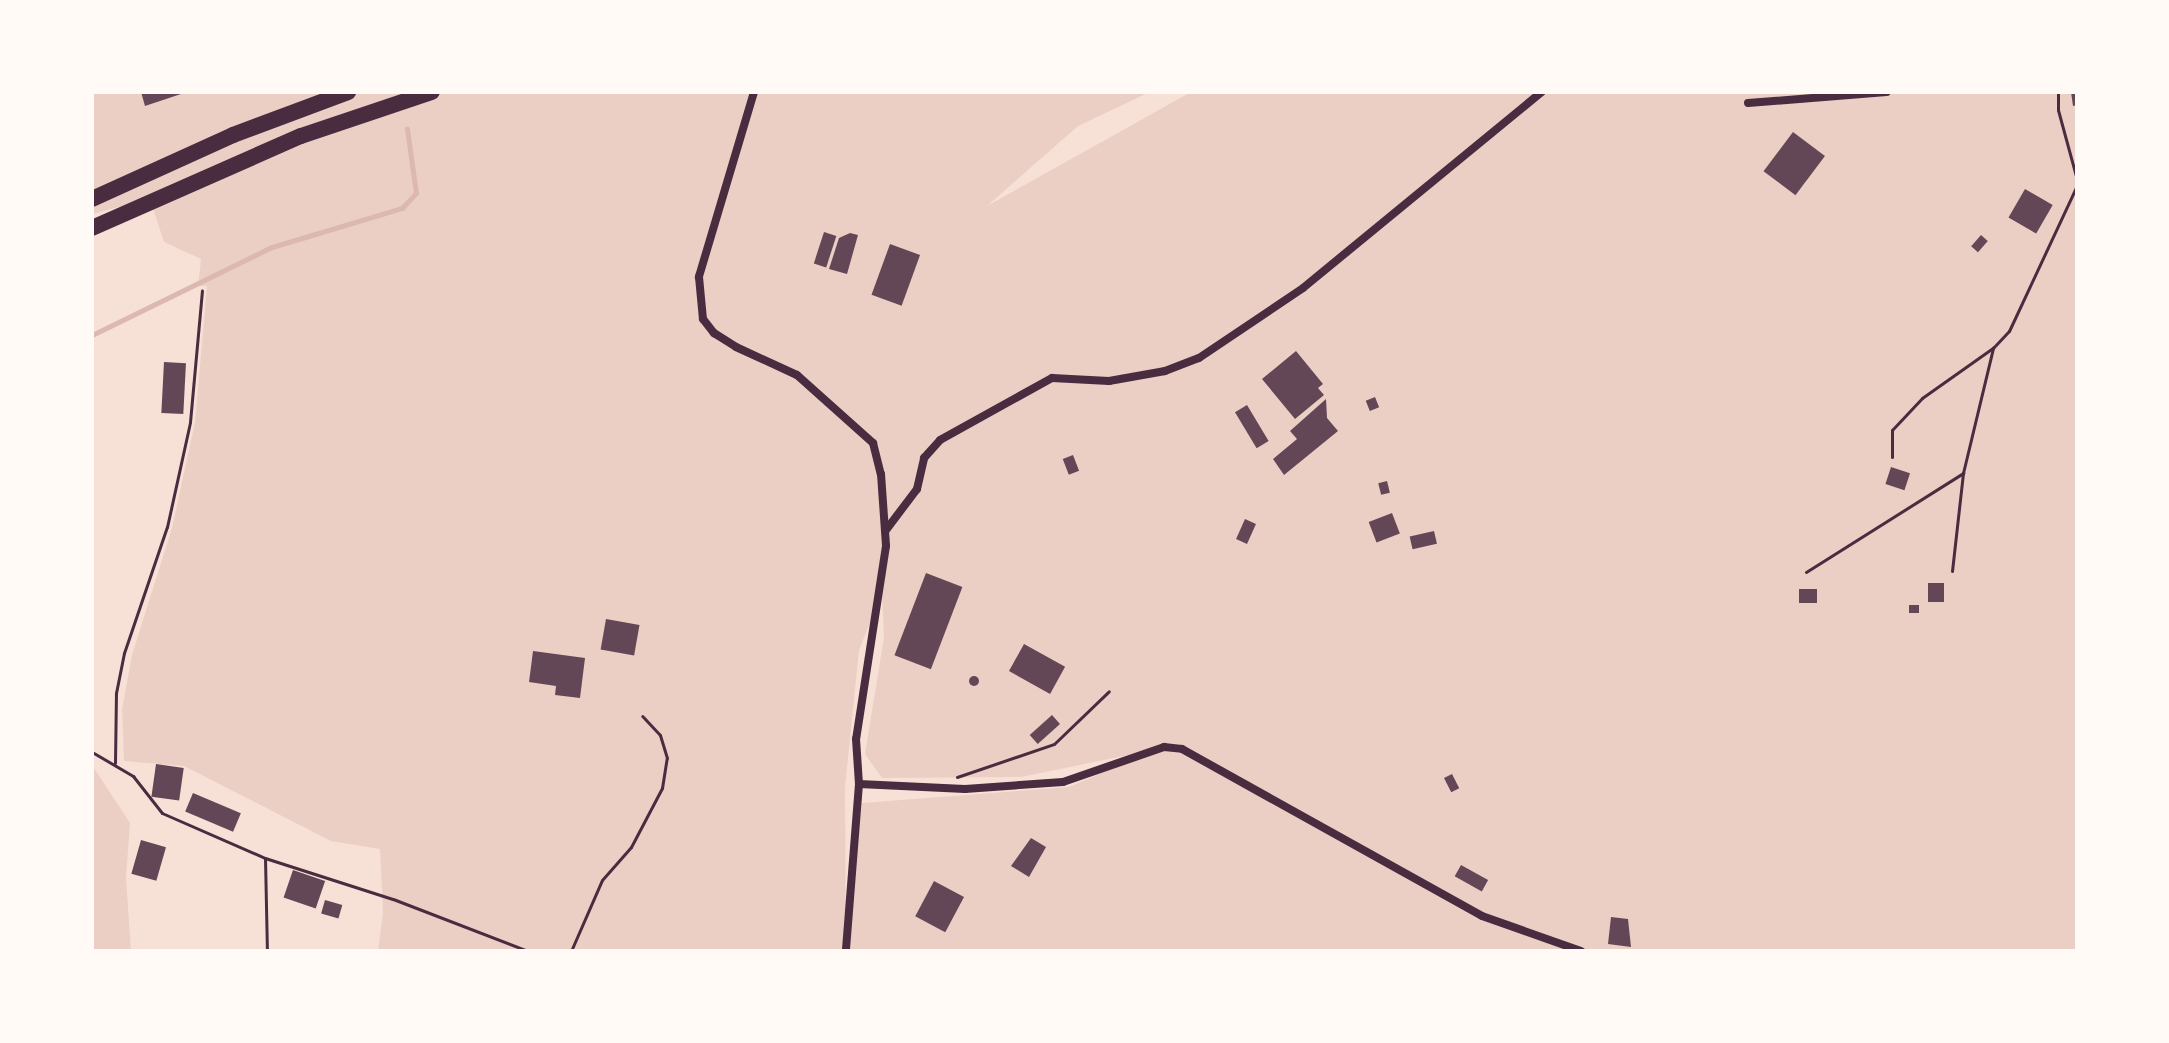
<!DOCTYPE html>
<html>
<head>
<meta charset="utf-8">
<style>
	body { margin:0 }
	#map { position:relative; width:2169px; height:1043px; overflow:hidden; background:#f7e1d7; font-family:"Zilla Slab",serif }
	div>[style] { position:absolute }
	[style*='--x'] { left:calc(var(--x)*1px); top:calc(var(--y)*1px); width:calc(var(--w)*1px); rotate:calc(var(--a)*1deg) }
	.green>* { inset:0; background:#ebcfc5 }
	.stream>* { height:5px; margin:-2.5px; padding:0 2.5px; transform-origin:2.5px; border-radius:2.5px; background:#dcb8b0 }
	.building>* { inset:0; background:#644757; transform-origin:0 0 }
	.round { border-radius:50% }
	.path>* { height:3px; margin:-1.5px; padding:0 1.5px; transform-origin:1.5px; border-radius:1.5px; background:#4a2c40 }
	.minor>* { height:8px; margin:-4px; padding:0 4px; transform-origin:4px; border-radius:4px; background:#4a2c40 }
	.motorway>* { height:16px; margin:-8px; padding:0 8px; transform-origin:8px; border-radius:8px; background:#4a2c40 }
	span { translate:-50% -50%; white-space:nowrap; text-align:center; line-height:1.15; -webkit-text-stroke:6px #fffaf5; paint-order:stroke }
	.frame { position:absolute; inset:0; border:94px solid #fffaf5; pointer-events:none }
</style>
</head>
<body>
<div id="map">
	<div class="green">
		<div style="clip-path:polygon(evenodd,92px 92px,1150px 92px,1078px 126px,987px 206px,1191px 92px,2077px 92px,2077px 951px,378px 951px,383px 912px,380px 849px,331px 841px,184px 766px,124px 761px,122px 709px,132px 655px,172px 528px,195px 422px,207px 286px,198px 286px,201px 259px,164px 242px,150px 199px,92px 214px,92px 92px,882px 593px,884px 637px,865px 754px,882px 778px,1021px 777px,1158px 749px,1069px 787px,862px 803px,846px 947px,845px 788px,859px 650px,882px 593px)"></div>
		<div style="clip-path:polygon(92px 765px,130px 823px,126px 878px,131px 951px,92px 951px)"></div>
	</div>
	<div class="stream">
		<div style="--x:92;--y:335;--w:200;--a:-26.1"></div>
		<div style="--x:272;--y:247;--w:136;--a:-16.7"></div>
		<div style="--x:402;--y:208;--w:21;--a:-47"></div>
		<div style="--x:416;--y:193;--w:65;--a:-98"></div>
	</div>
	<div class="building">
		<div style="clip-path:polygon(141px 92px,184px 92px,184px 93px,145px 106px)"></div>
		<div style="clip-path:polygon(2071px 92px,2077px 92px,2077px 105px,2073px 106px)"></div>
		<div style="left:1793px;top:132px;width:40px;height:49px;rotate:37deg"></div>
		<div style="left:2025px;top:189px;width:32px;height:33px;rotate:30deg"></div>
		<div style="left:824px;top:232px;width:13px;height:33px;rotate:18deg"></div>
		<div style="clip-path:polygon(850px 233px,858px 235px,847px 274px,829px 269px,839px 238px)"></div>
		<div style="left:1981px;top:235px;width:9px;height:15px;rotate:41deg"></div>
		<div style="left:890px;top:244px;width:32px;height:54px;rotate:20deg"></div>
		<div style="clip-path:polygon(1296px 351px,1323px 384px,1318px 388px,1324px 395px,1295px 419px,1262px 379px)"></div>
		<div style="left:164px;top:362px;width:22px;height:51px;rotate:3deg"></div>
		<div style="left:1375px;top:397px;width:11px;height:10px;rotate:68deg"></div>
		<div style="clip-path:polygon(1326px 399px,1327px 418px,1338px 431px,1284px 475px,1273px 459px,1297px 439px,1290px 431px)"></div>
		<div style="left:1247px;top:405px;width:42px;height:14px;rotate:59deg"></div>
		<div style="left:1073px;top:455px;width:17px;height:11px;rotate:69deg"></div>
		<div style="left:1891px;top:467px;width:20px;height:18px;rotate:18deg"></div>
		<div style="left:1387px;top:481px;width:12px;height:9px;rotate:76deg"></div>
		<div style="left:1392px;top:513px;width:22px;height:25px;rotate:69deg"></div>
		<div style="left:1245px;top:519px;width:12px;height:22px;rotate:24deg"></div>
		<div style="left:1434px;top:531px;width:13px;height:25px;rotate:77deg"></div>
		<div style="left:926px;top:573px;width:39px;height:88px;rotate:21deg"></div>
		<div style="left:1928px;top:583px;width:16px;height:19px"></div>
		<div style="left:1799px;top:589px;width:18px;height:14px"></div>
		<div style="left:1909px;top:605px;width:10px;height:8px"></div>
		<div style="left:606px;top:619px;width:34px;height:31px;rotate:10deg"></div>
		<div style="left:1024px;top:644px;width:47px;height:31px;rotate:29deg"></div>
		<div style="clip-path:polygon(533px 651px,585px 658px,580px 698px,555px 695px,556px 686px,529px 682px)"></div>
		<div class="round" style="left:969px;top:676px;width:10px;height:10px"></div>
		<div style="left:1052px;top:715px;width:12px;height:30px;rotate:48deg"></div>
		<div style="left:156px;top:764px;width:28px;height:33px;rotate:8deg"></div>
		<div style="left:1452px;top:774px;width:16px;height:9px;rotate:63deg"></div>
		<div style="left:193px;top:793px;width:52px;height:20px;rotate:23deg"></div>
		<div style="clip-path:polygon(1031px 838px,1046px 847px,1029px 877px,1011px 866px)"></div>
		<div style="left:141px;top:840px;width:26px;height:35px;rotate:16deg"></div>
		<div style="left:1461px;top:865px;width:31px;height:13px;rotate:29deg"></div>
		<div style="left:293px;top:870px;width:34px;height:29px;rotate:19deg"></div>
		<div style="left:934px;top:881px;width:34px;height:40px;rotate:28deg"></div>
		<div style="left:325px;top:900px;width:18px;height:14px;rotate:16deg"></div>
		<div style="clip-path:polygon(1611px 917px,1628px 919px,1631px 947px,1608px 944px)"></div>
	</div>
	<div class="path">
		<div style="--x:2058;--y:92;--w:18;--a:90"></div>
		<div style="--x:2058;--y:110;--w:73;--a:74.8"></div>
		<div style="--x:1892;--y:457;--w:27;--a:-90"></div>
		<div style="--x:1892;--y:430;--w:44;--a:-46.8"></div>
		<div style="--x:1922;--y:398;--w:87;--a:-35.2"></div>
		<div style="--x:1952;--y:571;--w:99;--a:-83.6"></div>
		<div style="--x:1806;--y:572;--w:186;--a:-32.2"></div>
		<div style="--x:1963;--y:473;--w:129;--a:-76.5"></div>
		<div style="--x:1993;--y:348;--w:23;--a:-47"></div>
		<div style="--x:2009;--y:331;--w:161;--a:-65"></div>
		<div style="--x:92;--y:752;--w:48;--a:30.3"></div>
		<div style="--x:133;--y:776;--w:47;--a:51.9"></div>
		<div style="--x:162;--y:813;--w:112;--a:23.6"></div>
		<div style="--x:265;--y:858;--w:134;--a:17.8"></div>
		<div style="--x:393;--y:899;--w:145;--a:21.1"></div>
		<div style="--x:115;--y:763;--w:70;--a:-89.2"></div>
		<div style="--x:116;--y:693;--w:41;--a:-78.7"></div>
		<div style="--x:124;--y:653;--w:133;--a:-71.2"></div>
		<div style="--x:167;--y:527;--w:107;--a:-77.6"></div>
		<div style="--x:190;--y:422;--w:132;--a:-84.8"></div>
		<div style="--x:957;--y:777;--w:102;--a:-18.8"></div>
		<div style="--x:1054;--y:744;--w:76;--a:-43.9"></div>
		<div style="--x:265;--y:858;--w:93;--a:88.8"></div>
		<div style="--x:571;--y:951;--w:77;--a:-66.4"></div>
		<div style="--x:602;--y:880;--w:44;--a:-48.7"></div>
		<div style="--x:631;--y:847;--w:67;--a:-62.3"></div>
		<div style="--x:662;--y:788;--w:30;--a:-81"></div>
		<div style="--x:667;--y:758;--w:24;--a:-107"></div>
		<div style="--x:660;--y:735;--w:26;--a:-133"></div>
	</div>
	<div class="minor">
		<div style="--x:754;--y:92;--w:193;--a:106.6"></div>
		<div style="--x:699;--y:277;--w:42;--a:84.6"></div>
		<div style="--x:703;--y:319;--w:18;--a:52"></div>
		<div style="--x:714;--y:333;--w:26;--a:32"></div>
		<div style="--x:736;--y:347;--w:67;--a:24.7"></div>
		<div style="--x:797;--y:375;--w:102;--a:41.8"></div>
		<div style="--x:873;--y:443;--w:32;--a:76"></div>
		<div style="--x:881;--y:474;--w:72;--a:86"></div>
		<div style="--x:886;--y:546;--w:195;--a:98.8"></div>
		<div style="--x:856;--y:739;--w:45;--a:86.2"></div>
		<div style="--x:859;--y:784;--w:168;--a:94.5"></div>
		<div style="--x:1748;--y:103;--w:139;--a:-4.5"></div>
		<div style="--x:886;--y:530;--w:51;--a:-52.9"></div>
		<div style="--x:917;--y:489;--w:32;--a:-77"></div>
		<div style="--x:924;--y:458;--w:24;--a:-48"></div>
		<div style="--x:940;--y:440;--w:128;--a:-29"></div>
		<div style="--x:1052;--y:378;--w:57;--a:3"></div>
		<div style="--x:1109;--y:381;--w:57;--a:-10.1"></div>
		<div style="--x:1165;--y:371;--w:36;--a:-21"></div>
		<div style="--x:1199;--y:358;--w:125;--a:-33.9"></div>
		<div style="--x:1303;--y:288;--w:309;--a:-39.4"></div>
		<div style="--x:859;--y:784;--w:106;--a:2.7"></div>
		<div style="--x:965;--y:789;--w:98;--a:-4.1"></div>
		<div style="--x:1063;--y:782;--w:107;--a:-19.1"></div>
		<div style="--x:1164;--y:747;--w:18;--a:6"></div>
		<div style="--x:1182;--y:749;--w:343;--a:29.1"></div>
		<div style="--x:1482;--y:916;--w:105;--a:19.5"></div>
	</div>
	<div class="motorway">
		<div style="--x:92;--y:199;--w:155;--a:-24.4"></div>
		<div style="--x:233;--y:135;--w:123;--a:-20.5"></div>
		<div style="--x:92;--y:228;--w:228;--a:-23.8"></div>
		<div style="--x:301;--y:136;--w:138;--a:-18.6"></div>
	</div>
	<div class="frame"></div>
</div>
</body>
</html>
